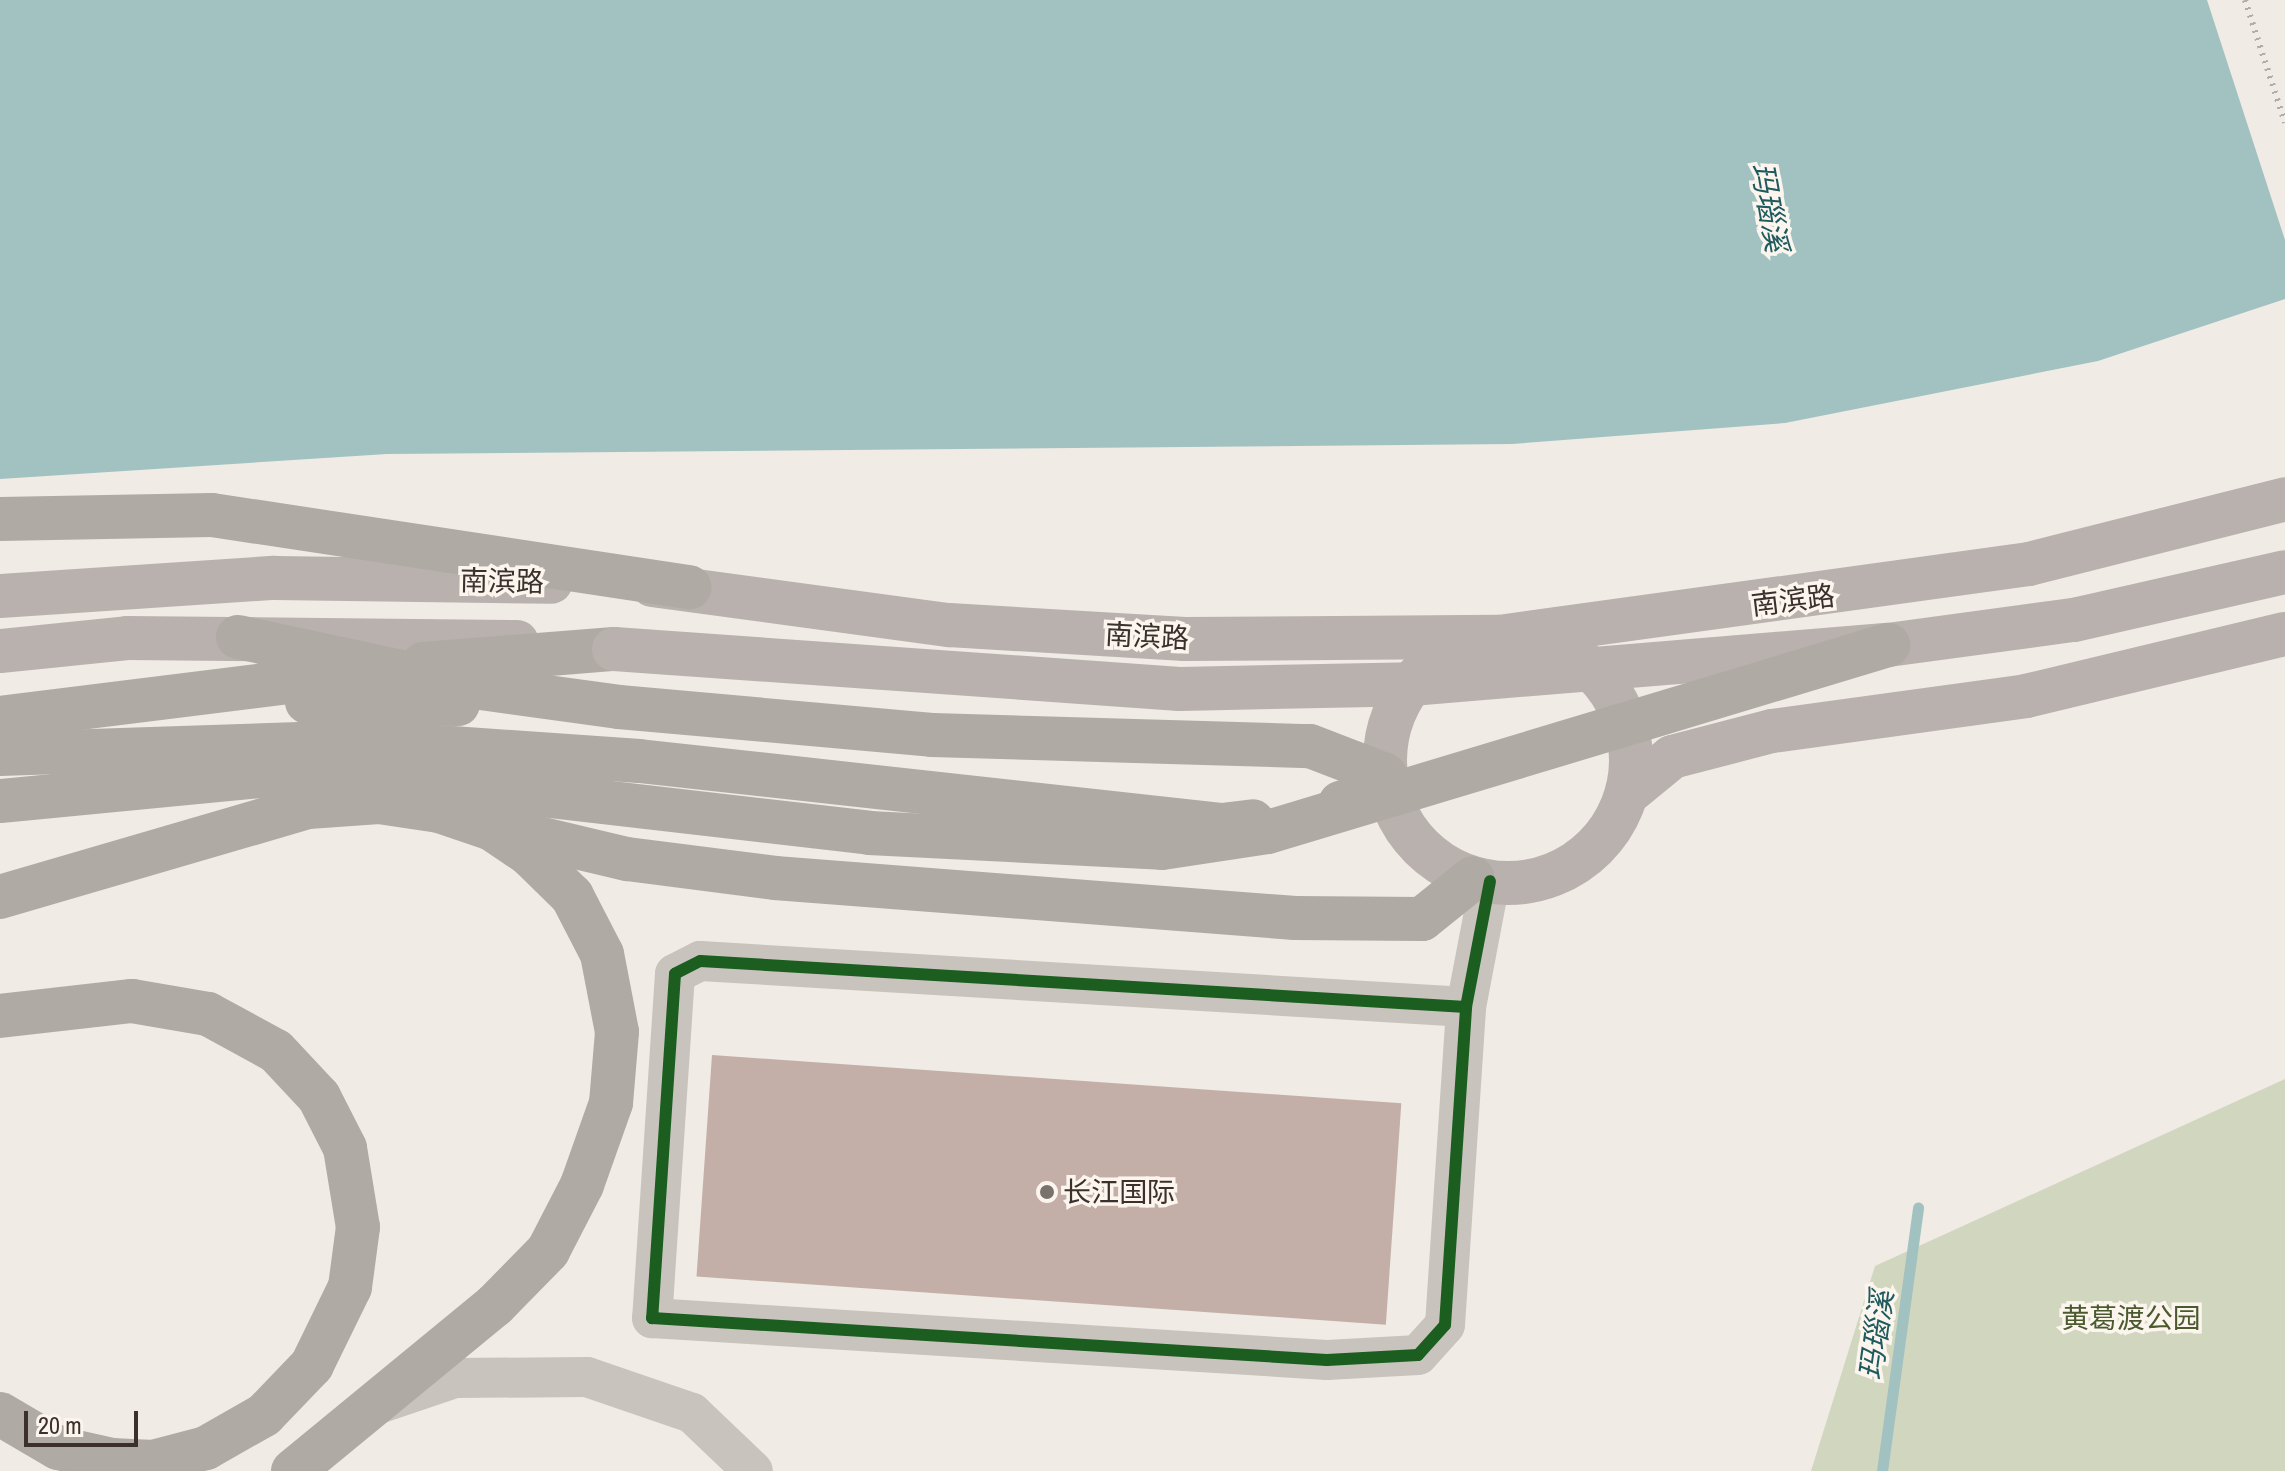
<!DOCTYPE html>
<html>
<head>
<meta charset="utf-8">
<style>
	body { margin:0 }
	#map { position:relative; width:2285px; height:1471px; overflow:hidden; background:#f0ebe5; font-family:"Archivo Narrow","Noto Sans SC",sans-serif }
	div>[style] { position:absolute }
	[style*='--x'] { left:calc(var(--x)*1px); top:calc(var(--y)*1px); width:calc(var(--w)*1px); rotate:calc(var(--a)*1deg) }
	.green>* { inset:0; background:#d1d6bf }
	.water>* { inset:0; background:#a1c2c1 }
	.pier>* { inset:0; background:#f0ebe5 }
	.stream>* { height:11px; margin:-5.5px; padding:0 5.5px; transform-origin:5.5px; border-radius:5.5px; background:#a1c2c1 }
	.building>* { inset:0; background:#c3afa7; transform-origin:0 0 }
	.street>* { height:40px; margin:-20px; padding:0 20px; transform-origin:20px; border-radius:20px; background:#c9c3be }
	.primary>* { height:44px; margin:-22px; padding:0 22px; transform-origin:22px; border-radius:22px; background:#b8b1ad }
	.primary>.ring { margin:-22px; padding:0; box-sizing:content-box; background:none; border:44px solid #b8b1ad; border-radius:50% }
	.highway>* { height:44px; margin:-22px; padding:0 22px; transform-origin:22px; border-radius:22px; background:#afaaa4 }
	.rail>* { height:6px; margin-top:-3px; transform-origin:0; background:repeating-linear-gradient(90deg,#b1aca8 0 2px,transparent 0 8px) }
	.primary-bridge>* { height:44px; margin:-22px; padding:0 22px; transform-origin:22px; border-radius:22px; background:#b8b1ad }
	.highway-bridge>* { height:44px; margin:-22px; padding:0 22px; transform-origin:22px; border-radius:22px; background:#afaaa4 }
	.cycleway>* { height:12px; margin:-6px; padding:0 6px; transform-origin:6px; border-radius:6px; background:#1b5e20 }
	.dots>* { width:22px; height:22px; translate:-50% -50%; box-sizing:border-box; border:4px solid #fbf5ee; border-radius:50% }
	span { translate:-50% -50%; white-space:nowrap; text-align:center; line-height:1.15; -webkit-text-stroke:7px #fbf5ee; paint-order:stroke }
	.street-label { font-size:28px; color:#3b302b }
	.poi-label { font-size:28px; color:#3b302b }
	.left { translate:0 -50%; text-align:left }
	.park-label { font-size:28px; color:#4a5a2e }
	.water-label { font-size:30px; color:#1f5a5e; font-style:italic }
	.scale { position:absolute; left:24px; top:1411px; width:114px; height:36px; box-sizing:border-box; border:4px solid #3b302b; border-top:0; padding-left:10px; font-size:24px; line-height:28px; white-space:nowrap; color:#3b302b; -webkit-text-stroke:6px #fbf5ee; paint-order:stroke }
</style>
</head>
<body>
<div id="map">
	<div class="green">
		<div style="clip-path:polygon(2285px 1079px,2285px 1471px,1811px 1471px,1875px 1266px)"></div>
	</div>
	<div class="water">
		<div style="clip-path:polygon(0 0,2285px 0,2285px 299px,2098px 361px,1785px 423px,1512px 444px,387px 454px,0 479px)"></div>
	</div>
	<div class="pier">
		<div style="clip-path:polygon(2207px 0,2285px 0,2285px 240px)"></div>
	</div>
	<div class="stream">
		<div style="--x:1882;--y:1471;--w:266;--a:-82.2"></div>
	</div>
	<div class="building">
		<div style="left:712px;top:1055px;width:691px;height:222px;rotate:4deg"></div>
	</div>
	<div class="street">
		<div style="--x:1466;--y:1007;--w:767;--a:-176.56"></div>
		<div style="--x:700;--y:961;--w:28;--a:153"></div>
		<div style="--x:675;--y:974;--w:345;--a:93.8"></div>
		<div style="--x:652;--y:1318;--w:676;--a:3.56"></div>
		<div style="--x:1327;--y:1360;--w:91;--a:-3.1"></div>
		<div style="--x:1418;--y:1355;--w:40;--a:-48"></div>
		<div style="--x:1445;--y:1325;--w:319;--a:-86.2"></div>
		<div style="--x:1466;--y:1007;--w:128;--a:-79.2"></div>
		<div style="--x:378;--y:1404;--w:81;--a:-18.7"></div>
		<div style="--x:455;--y:1378;--w:132;--a:-0.4"></div>
		<div style="--x:587;--y:1377;--w:111;--a:18.9"></div>
		<div style="--x:692;--y:1413;--w:84;--a:43.6"></div>
	</div>
	<div class="primary">
		<div style="--x:652;--y:585;--w:300;--a:7.7"></div>
		<div style="--x:949;--y:625;--w:236;--a:3.4"></div>
		<div style="--x:1185;--y:639;--w:314;--a:-0.4"></div>
		<div style="--x:1499;--y:637;--w:535;--a:-7.84"></div>
		<div style="--x:2029;--y:564;--w:264;--a:-14.2"></div>
		<div style="--x:0;--y:596;--w:275;--a:-3.8"></div>
		<div style="--x:274;--y:578;--w:277;--a:0.8"></div>
		<div class="ring" style="left:1385px;top:637px;width:202px;height:202px"></div>
		<div style="--x:0;--y:651;--w:128;--a:-5.8"></div>
		<div style="--x:127;--y:638;--w:390;--a:0.6"></div>
		<div style="--x:1627;--y:794;--w:58;--a:-39.4"></div>
		<div style="--x:1672;--y:757;--w:103;--a:-14.6"></div>
		<div style="--x:1772;--y:731;--w:256;--a:-7.8"></div>
		<div style="--x:2026;--y:696;--w:266;--a:-13.5"></div>
	</div>
	<div class="highway">
		<div style="--x:0;--y:519;--w:212;--a:-1.1"></div>
		<div style="--x:212;--y:515;--w:483;--a:8.6"></div>
		<div style="--x:238;--y:637;--w:233;--a:12.1"></div>
		<div style="--x:466;--y:686;--w:154;--a:7.8"></div>
		<div style="--x:619;--y:707;--w:314;--a:5.1"></div>
		<div style="--x:932;--y:735;--w:378;--a:1.7"></div>
		<div style="--x:1310;--y:746;--w:80;--a:21.1"></div>
		<div style="--x:1385;--y:775;--w:28;--a:135"></div>
		<div style="--x:1365;--y:795;--w:26;--a:162"></div>
		<div style="--x:423;--y:664;--w:192;--a:-4.5"></div>
		<div style="--x:307;--y:702;--w:151;--a:0.8"></div>
		<div style="--x:0;--y:718;--w:362;--a:-7.1"></div>
		<div style="--x:0;--y:754;--w:367;--a:-1.9"></div>
		<div style="--x:367;--y:742;--w:273;--a:4"></div>
		<div style="--x:639;--y:761;--w:587;--a:6.26"></div>
		<div style="--x:1222;--y:825;--w:31;--a:-7"></div>
		<div style="--x:270;--y:775;--w:102;--a:13.1"></div>
		<div style="--x:0;--y:801;--w:271;--a:-5.5"></div>
		<div style="--x:270;--y:775;--w:239;--a:3.8"></div>
		<div style="--x:487;--y:826;--w:144;--a:13.3"></div>
		<div style="--x:627;--y:859;--w:149;--a:7.3"></div>
		<div style="--x:775;--y:878;--w:522;--a:4.4"></div>
		<div style="--x:1295;--y:918;--w:127;--a:0.5"></div>
		<div style="--x:1422;--y:919;--w:65;--a:-38.8"></div>
		<div style="--x:0;--y:1016;--w:133;--a:-6.5"></div>
		<div style="--x:132;--y:1001;--w:77;--a:9.7"></div>
		<div style="--x:208;--y:1014;--w:77;--a:28.6"></div>
		<div style="--x:276;--y:1051;--w:63;--a:46.9"></div>
		<div style="--x:319;--y:1097;--w:57;--a:63"></div>
		<div style="--x:345;--y:1148;--w:80;--a:80.7"></div>
		<div style="--x:358;--y:1227;--w:61;--a:97.6"></div>
		<div style="--x:350;--y:1287;--w:87;--a:116"></div>
		<div style="--x:312;--y:1365;--w:69;--a:133.8"></div>
		<div style="--x:264;--y:1415;--w:67;--a:150.4"></div>
		<div style="--x:206;--y:1448;--w:55;--a:165.2"></div>
		<div style="--x:153;--y:1462;--w:41;--a:-177.2"></div>
		<div style="--x:112;--y:1460;--w:55;--a:-167.5"></div>
		<div style="--x:58;--y:1448;--w:67;--a:-149.6"></div>
		<div style="--x:293;--y:1471;--w:261;--a:-39.4"></div>
	</div>
	<div class="rail">
		<div style="--x:2245;--y:0;--w:129;--a:72"></div>
	</div>
	<div class="primary-bridge">
		<div style="--x:614;--y:649;--w:567;--a:4.04"></div>
		<div style="--x:1180;--y:689;--w:231;--a:-1.2"></div>
		<div style="--x:1411;--y:684;--w:479;--a:-4.7"></div>
		<div style="--x:1888;--y:645;--w:188;--a:-7.7"></div>
		<div style="--x:2074;--y:620;--w:216;--a:-12.8"></div>
	</div>
	<div class="highway-bridge">
		<div style="--x:508;--y:791;--w:363;--a:6.6"></div>
		<div style="--x:869;--y:833;--w:293;--a:2.9"></div>
		<div style="--x:1162;--y:848;--w:107;--a:-8.6"></div>
		<div style="--x:1268;--y:832;--w:648;--a:-16.78"></div>
		<div style="--x:0;--y:897;--w:321;--a:-16.3"></div>
		<div style="--x:308;--y:807;--w:71;--a:-4"></div>
		<div style="--x:379;--y:802;--w:61;--a:8.5"></div>
		<div style="--x:439;--y:811;--w:56;--a:18.8"></div>
		<div style="--x:492;--y:829;--w:45;--a:34"></div>
		<div style="--x:529;--y:854;--w:60;--a:44.3"></div>
		<div style="--x:572;--y:896;--w:65;--a:62.7"></div>
		<div style="--x:602;--y:954;--w:79;--a:79.1"></div>
		<div style="--x:617;--y:1032;--w:71;--a:94.8"></div>
		<div style="--x:611;--y:1103;--w:87;--a:109.5"></div>
		<div style="--x:582;--y:1185;--w:74;--a:117.3"></div>
		<div style="--x:548;--y:1251;--w:76;--a:134.5"></div>
	</div>
	<div class="cycleway">
		<div style="--x:1466;--y:1007;--w:767;--a:-176.56"></div>
		<div style="--x:700;--y:961;--w:28;--a:153"></div>
		<div style="--x:675;--y:974;--w:345;--a:93.8"></div>
		<div style="--x:652;--y:1318;--w:676;--a:3.56"></div>
		<div style="--x:1327;--y:1360;--w:91;--a:-3.1"></div>
		<div style="--x:1418;--y:1355;--w:40;--a:-48"></div>
		<div style="--x:1445;--y:1325;--w:319;--a:-86.2"></div>
		<div style="--x:1466;--y:1007;--w:128;--a:-79.2"></div>
	</div>
	<div class="dots">
		<div style="left:1047px;top:1192px;background:#7a716c"></div>
	</div>
	<div class="street-label">
		<span style="left:502px;top:581px;rotate:1deg">南滨路</span>
		<span style="left:1793px;top:600px;rotate:-7deg">南滨路</span>
		<span style="left:1147px;top:636px;rotate:3deg">南滨路</span>
	</div>
	<div class="poi-label">
		<span class="left" style="left:1063px;top:1192px">长江国际</span>
	</div>
	<div class="park-label">
		<span style="left:2131px;top:1318px">黄葛渡公园</span>
	</div>
	<div class="water-label">
		<span style="left:1770px;top:207px;rotate:80deg">玛瑙溪</span>
		<span style="left:1876px;top:1335px;rotate:-82deg">玛瑙溪</span>
	</div>
	<div class="scale">20 m</div>
</div>
</body>
</html>
